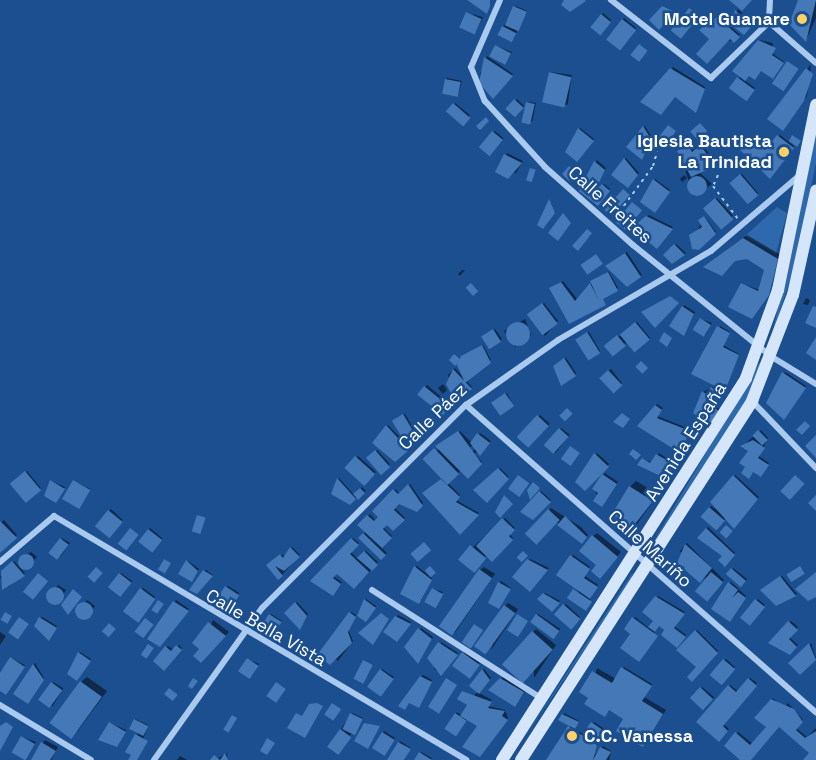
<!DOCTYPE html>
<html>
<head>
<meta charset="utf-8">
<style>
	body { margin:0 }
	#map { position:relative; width:816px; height:760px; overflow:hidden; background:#1b4f8f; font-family:"Space Grotesk",sans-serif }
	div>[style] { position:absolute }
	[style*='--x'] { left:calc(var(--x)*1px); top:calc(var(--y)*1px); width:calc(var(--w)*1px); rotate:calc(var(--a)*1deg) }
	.green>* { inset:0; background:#2e69ad }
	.shadow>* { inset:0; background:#0007; transform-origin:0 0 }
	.building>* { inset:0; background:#4478b7; transform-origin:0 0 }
	.round { border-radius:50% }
	.path>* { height:2px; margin-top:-1px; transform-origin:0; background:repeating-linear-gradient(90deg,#a9c9ee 0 3px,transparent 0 7.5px) }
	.minor>* { height:6px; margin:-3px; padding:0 3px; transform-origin:3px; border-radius:3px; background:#a9c9ee }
	.secondary>* { height:12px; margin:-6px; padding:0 6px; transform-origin:6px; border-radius:6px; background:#d6e6fa }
	.dots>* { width:16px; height:16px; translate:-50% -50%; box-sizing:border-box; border:3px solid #1b4f8f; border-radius:50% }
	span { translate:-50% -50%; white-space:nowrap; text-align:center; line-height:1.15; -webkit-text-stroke:5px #1b4f8f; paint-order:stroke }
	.poi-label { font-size:18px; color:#fff; font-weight:700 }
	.right { translate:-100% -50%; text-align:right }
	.left { translate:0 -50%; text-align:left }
	.street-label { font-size:18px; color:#fff }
</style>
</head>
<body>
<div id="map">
	<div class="green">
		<div style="clip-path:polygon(816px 135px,816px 163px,794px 269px,772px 334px)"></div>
		<div style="clip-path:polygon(777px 207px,787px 213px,776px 254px,745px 236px)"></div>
		<div style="clip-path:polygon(762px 362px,748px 399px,648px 551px,759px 363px)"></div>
		<div style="clip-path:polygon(633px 572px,631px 582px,509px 760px,528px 732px)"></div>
	</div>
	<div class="shadow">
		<div style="clip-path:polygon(800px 0,816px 0,816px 18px,806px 40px)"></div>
		<div style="clip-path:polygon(516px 6px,527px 11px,513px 39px,503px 27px)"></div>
		<div style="clip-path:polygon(738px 9px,753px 24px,744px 33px,732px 23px)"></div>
		<div style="clip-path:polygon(467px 13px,483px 17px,476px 31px)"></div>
		<div style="left:603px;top:13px;width:11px;height:17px;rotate:41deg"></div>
		<div style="clip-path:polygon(720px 17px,740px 35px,734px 41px,711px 39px,701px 30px)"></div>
		<div style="left:624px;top:18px;width:16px;height:26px;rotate:40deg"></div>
		<div style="clip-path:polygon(759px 40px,773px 43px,772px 53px,784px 62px,775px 76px,761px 69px,749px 74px,744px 80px,755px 88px,746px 100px,731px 89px,741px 76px,734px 71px)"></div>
		<div style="clip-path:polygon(496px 46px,512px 52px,507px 61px,491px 55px)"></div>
		<div style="clip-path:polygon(487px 56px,513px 74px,493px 96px,480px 74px)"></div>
		<div style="clip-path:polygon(811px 65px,807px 96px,786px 125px,807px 69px)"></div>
		<div style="clip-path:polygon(673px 67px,705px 87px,696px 111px,675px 95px,642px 102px)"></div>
		<div style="left:550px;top:72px;width:22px;height:30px;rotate:8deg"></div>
		<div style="clip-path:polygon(447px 78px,462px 81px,458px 96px,446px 79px)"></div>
		<div style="left:517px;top:99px;width:10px;height:14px;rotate:45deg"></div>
		<div style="clip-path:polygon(529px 102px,536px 103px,532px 123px,527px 103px)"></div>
		<div style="left:455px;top:103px;width:19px;height:11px;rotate:39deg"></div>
		<div style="clip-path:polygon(645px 126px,651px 136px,642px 158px,629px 147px)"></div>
		<div style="clip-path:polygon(580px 128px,594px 139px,577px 160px,579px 129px)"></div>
		<div style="left:495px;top:131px;width:11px;height:21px;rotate:41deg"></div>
		<div style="clip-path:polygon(757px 133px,771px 146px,780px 135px,794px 146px,770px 177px,751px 138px)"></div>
		<div style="clip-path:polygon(702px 145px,717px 163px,699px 172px,712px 184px,694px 196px,679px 152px)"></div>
		<div style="clip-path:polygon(507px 153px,523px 161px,516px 173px,497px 171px)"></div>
		<div style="clip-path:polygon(626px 158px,639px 173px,628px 186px,613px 174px)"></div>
		<div style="clip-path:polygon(597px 160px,606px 168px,592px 195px,604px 184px,610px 189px,598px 204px,581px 191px)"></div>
		<div style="left:742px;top:174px;width:25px;height:14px;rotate:50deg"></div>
		<div style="left:684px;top:175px;width:4px;height:6px;rotate:45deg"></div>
		<div style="clip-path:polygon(655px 179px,670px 190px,655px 211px,654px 180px)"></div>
		<div style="left:717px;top:198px;width:24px;height:16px;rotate:48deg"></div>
		<div style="clip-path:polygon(649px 215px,673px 227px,657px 247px,643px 221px,631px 230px)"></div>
		<div style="clip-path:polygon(705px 217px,716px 232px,698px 249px,690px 243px)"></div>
		<div style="clip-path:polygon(747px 235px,781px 255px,753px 316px,742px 284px,760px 290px,766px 269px,747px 257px,709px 263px)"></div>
		<div style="clip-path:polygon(676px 244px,686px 253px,672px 262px,665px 255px)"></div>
		<div style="clip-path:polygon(627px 252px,642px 275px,640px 276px,608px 265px)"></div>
		<div style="clip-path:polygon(462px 270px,465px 270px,460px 276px,458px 274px)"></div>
		<div style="clip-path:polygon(609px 272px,618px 288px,602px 298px,605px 304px,569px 322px,553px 287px,563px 281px,578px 300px,594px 280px)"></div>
		<div style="clip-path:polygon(806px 298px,810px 300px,808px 305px,803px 304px)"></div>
		<div style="clip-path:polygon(544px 303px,558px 321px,545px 336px,529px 314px)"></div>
		<div style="clip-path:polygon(684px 305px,695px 312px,685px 333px,683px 307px)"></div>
		<div style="clip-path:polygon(525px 319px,531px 335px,515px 347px,504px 331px)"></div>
		<div style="clip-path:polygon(701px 319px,712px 323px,705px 335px)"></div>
		<div style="clip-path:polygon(637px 322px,650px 338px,634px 351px,628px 343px,606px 346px)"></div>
		<div style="clip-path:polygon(720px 326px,730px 332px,723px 345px,739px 354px,725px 389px)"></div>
		<div style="clip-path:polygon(495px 329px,502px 339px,490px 347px,485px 335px)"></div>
		<div style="clip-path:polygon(589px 332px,600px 351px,599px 352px,578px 338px)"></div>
		<div style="clip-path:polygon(483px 345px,491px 360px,466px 380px,472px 387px,456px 401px,448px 375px,455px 368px,464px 378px,464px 355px)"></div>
		<div style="clip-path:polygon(566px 358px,576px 373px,575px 375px,556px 365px)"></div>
		<div style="left:611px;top:369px;width:18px;height:13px;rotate:52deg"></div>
		<div style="clip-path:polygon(785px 372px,806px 386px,785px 417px,768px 402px)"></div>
		<div style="clip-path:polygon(443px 384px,447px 390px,443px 394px,438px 388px)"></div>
		<div style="left:427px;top:385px;width:30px;height:13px;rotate:40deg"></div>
		<div style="clip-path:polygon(713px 387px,721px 392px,712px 404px,719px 409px,711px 421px,703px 392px)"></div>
		<div style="clip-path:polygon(507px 393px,513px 405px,494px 402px)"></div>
		<div style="clip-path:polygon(657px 404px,663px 408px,657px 416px,690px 429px,681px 450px,639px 425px)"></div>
		<div style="clip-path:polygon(405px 414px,415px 431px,414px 432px,395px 419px)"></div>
		<div style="left:540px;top:415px;width:13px;height:30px;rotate:42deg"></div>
		<div style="clip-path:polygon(388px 425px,409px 447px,395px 460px,374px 443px)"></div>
		<div style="left:561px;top:428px;width:11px;height:23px;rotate:38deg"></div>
		<div style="clip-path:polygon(761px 430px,768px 438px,759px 456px,769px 463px,760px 475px,747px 466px,750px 450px,744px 445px)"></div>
		<div style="clip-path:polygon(evenodd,460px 431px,472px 443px,480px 433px,491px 441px,474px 454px,482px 462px,468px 476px,461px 470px,448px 483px,460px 495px,456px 500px,479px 513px,460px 533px,424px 493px,444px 478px,426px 460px,460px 431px,480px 442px,472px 453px,468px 448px,480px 442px)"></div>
		<div style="left:377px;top:450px;width:19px;height:12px;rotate:47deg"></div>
		<div style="clip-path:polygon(597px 453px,609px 464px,585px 489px,577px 482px)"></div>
		<div style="clip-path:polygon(659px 453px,675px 464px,668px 476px,643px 459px,653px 463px)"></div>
		<div style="left:358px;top:456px;width:24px;height:16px;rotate:42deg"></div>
		<div style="clip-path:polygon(500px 468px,509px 477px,487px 500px,476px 490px)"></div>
		<div style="left:27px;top:471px;width:22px;height:20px;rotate:51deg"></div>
		<div style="clip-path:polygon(605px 473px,618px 482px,601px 505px,594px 488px)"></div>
		<div style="clip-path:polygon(735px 475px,759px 497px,734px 526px,726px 518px,716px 529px,702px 517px,711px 506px,723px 514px,712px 502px)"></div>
		<div style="clip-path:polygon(339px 478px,354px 495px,362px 487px,366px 491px,350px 503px,333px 493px)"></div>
		<div style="clip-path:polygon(51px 481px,65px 487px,57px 500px,46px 495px)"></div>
		<div style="clip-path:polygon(74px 481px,90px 489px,79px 506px)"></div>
		<div style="clip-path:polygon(636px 481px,658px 494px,635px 527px,630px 487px)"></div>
		<div style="clip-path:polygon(410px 484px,423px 503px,416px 510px,399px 503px,394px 507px,405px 518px,393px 529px,387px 523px,383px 527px,392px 536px,381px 547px,387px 553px,381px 558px,360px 538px,366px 531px,359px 525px,370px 514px,376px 521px,380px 517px,374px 511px,395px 489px,400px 494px)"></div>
		<div style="clip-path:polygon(541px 491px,551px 500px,533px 518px,532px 498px)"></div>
		<div style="clip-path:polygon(551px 508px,581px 527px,588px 535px,582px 542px,556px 522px,526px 533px)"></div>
		<div style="left:111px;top:509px;width:16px;height:22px;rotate:43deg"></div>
		<div style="clip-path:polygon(505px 518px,515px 528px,509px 534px,513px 538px,492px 560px,487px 555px,474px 570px,460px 559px)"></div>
		<div style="clip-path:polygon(4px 520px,17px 535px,0 549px,0 523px)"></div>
		<div style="clip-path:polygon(708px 527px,735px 553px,725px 564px,724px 556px,700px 537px)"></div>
		<div style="left:150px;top:528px;width:16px;height:16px;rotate:40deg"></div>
		<div style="clip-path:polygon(597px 533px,621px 552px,600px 577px,593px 536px)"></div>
		<div style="clip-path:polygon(62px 538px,70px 543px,60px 557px,61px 539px)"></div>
		<div style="clip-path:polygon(353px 538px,359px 543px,351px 552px,358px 559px,366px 551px,378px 562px,372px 569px,354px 587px,337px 572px,333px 576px,342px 582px,334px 593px,312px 581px)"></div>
		<div style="clip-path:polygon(687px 543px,724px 580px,707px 600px,710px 575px,700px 581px,680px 551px)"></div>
		<div style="clip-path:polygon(292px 547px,300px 555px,279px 578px,268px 565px,282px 554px,285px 558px)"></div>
		<div style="clip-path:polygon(31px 552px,37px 557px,25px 570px,19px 560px)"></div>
		<div style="clip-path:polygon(573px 555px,590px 567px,585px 576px,598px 585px,585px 609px,577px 588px,558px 574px)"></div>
		<div style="clip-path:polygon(530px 559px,549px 568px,529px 590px,514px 577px)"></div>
		<div style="clip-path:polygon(14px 561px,25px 573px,8px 587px,0 577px)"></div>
		<div style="clip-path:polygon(188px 561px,199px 569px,193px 579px,180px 574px)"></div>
		<div style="clip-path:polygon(417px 566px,432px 578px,421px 601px,416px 567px)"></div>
		<div style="clip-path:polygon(484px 567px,495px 574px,454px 634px,480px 570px)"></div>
		<div style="left:733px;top:568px;width:18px;height:8px;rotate:38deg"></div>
		<div style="clip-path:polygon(206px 570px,213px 575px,197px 592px,204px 571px)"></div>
		<div style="left:121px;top:573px;width:14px;height:18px;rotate:36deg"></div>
		<div style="clip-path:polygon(782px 576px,797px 594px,776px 604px,762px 590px)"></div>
		<div style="clip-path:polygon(501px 581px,511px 588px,500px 606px,490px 602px)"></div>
		<div style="clip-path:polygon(731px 582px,746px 596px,731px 619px,713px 608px)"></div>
		<div style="clip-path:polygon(58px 585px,66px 590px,57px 603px,47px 599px)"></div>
		<div style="clip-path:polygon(228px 586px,239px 593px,232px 605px,226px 587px)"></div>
		<div style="left:143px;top:588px;width:15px;height:29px;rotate:37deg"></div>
		<div style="clip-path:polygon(433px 589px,443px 592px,436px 605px,426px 602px)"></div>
		<div style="clip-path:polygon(545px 593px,560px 601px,552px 610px,539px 599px)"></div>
		<div style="clip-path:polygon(658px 596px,685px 612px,674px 626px,686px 635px,677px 646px,659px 624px,639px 660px,632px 634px,626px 629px,635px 617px,649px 628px,655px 621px,644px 612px)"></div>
		<div style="clip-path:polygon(366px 599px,376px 606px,366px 620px,365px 600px)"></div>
		<div style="left:758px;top:599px;width:9px;height:25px;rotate:41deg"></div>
		<div style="clip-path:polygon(87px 600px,95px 606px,86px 618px,75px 614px)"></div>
		<div style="clip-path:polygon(176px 600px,189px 609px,160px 645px,150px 639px)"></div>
		<div style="clip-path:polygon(297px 602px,308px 614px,301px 627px,286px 613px)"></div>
		<div style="clip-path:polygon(508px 603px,518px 609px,491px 650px,505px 606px)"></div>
		<div style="left:566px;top:604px;width:19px;height:15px;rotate:43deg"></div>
		<div style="clip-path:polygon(351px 612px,356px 615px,348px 629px,353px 641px,338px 661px,334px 658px)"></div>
		<div style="clip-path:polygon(271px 614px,282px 621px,275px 633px,270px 615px)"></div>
		<div style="left:538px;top:614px;width:27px;height:10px;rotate:34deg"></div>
		<div style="clip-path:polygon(398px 615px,411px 622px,397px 640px,385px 632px)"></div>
		<div style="clip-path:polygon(42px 617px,57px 626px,50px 638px,41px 618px)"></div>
		<div style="clip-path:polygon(213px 620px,229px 632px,201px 661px,201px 648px)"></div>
		<div style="clip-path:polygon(791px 621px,798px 627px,789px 637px,798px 645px,790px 653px,770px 643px)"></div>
		<div style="clip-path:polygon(421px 628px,433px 637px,419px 661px,406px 647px)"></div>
		<div style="clip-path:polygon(536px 629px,556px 645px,534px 678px,533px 632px)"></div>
		<div style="clip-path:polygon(697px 630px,718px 651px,692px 680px,698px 667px,678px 650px)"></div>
		<div style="clip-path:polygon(0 632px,6px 636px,0 645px)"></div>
		<div style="clip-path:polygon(441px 642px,458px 653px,441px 674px,434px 669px)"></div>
		<div style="clip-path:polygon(811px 643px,816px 658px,800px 673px,790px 663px)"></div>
		<div style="clip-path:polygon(179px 645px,182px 648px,164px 669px,155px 661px,168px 646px,174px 650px)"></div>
		<div style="clip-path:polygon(80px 652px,91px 659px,78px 678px,79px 653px)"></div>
		<div style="clip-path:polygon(465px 652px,480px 663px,471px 675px,463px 653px)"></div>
		<div style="clip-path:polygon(11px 658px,25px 665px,7px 692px,0 689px,0 675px)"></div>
		<div style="clip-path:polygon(248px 659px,259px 664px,252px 676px)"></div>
		<div style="left:726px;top:659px;width:12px;height:21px;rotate:42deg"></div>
		<div style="clip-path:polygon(35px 663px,44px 678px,29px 701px,15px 694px)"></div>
		<div style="clip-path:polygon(624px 667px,652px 684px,644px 697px,666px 710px,651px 732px,589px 699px,597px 668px,616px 679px)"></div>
		<div style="clip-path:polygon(382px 669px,394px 677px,383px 693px,381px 670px)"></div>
		<div style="clip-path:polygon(484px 669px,491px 678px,479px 693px,492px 700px,488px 706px,505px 710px,508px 718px,484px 751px,479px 726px,467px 719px,455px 734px,446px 728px,457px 712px,462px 716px,469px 705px,463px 692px,474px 696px,478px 691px,471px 686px)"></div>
		<div style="clip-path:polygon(423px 675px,432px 680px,420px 705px,421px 677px)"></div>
		<div style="clip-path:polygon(87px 677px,107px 691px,77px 732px,81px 682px)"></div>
		<div style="clip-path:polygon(503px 677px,525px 691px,516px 704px,490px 690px)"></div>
		<div style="clip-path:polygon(750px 678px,757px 683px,723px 724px,729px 729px,719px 740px,698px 722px,730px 685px,738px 691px)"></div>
		<div style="left:53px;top:682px;width:12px;height:21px;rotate:31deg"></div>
		<div style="left:702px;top:687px;width:16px;height:15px;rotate:40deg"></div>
		<div style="clip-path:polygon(773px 698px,784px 708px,788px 703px,803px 720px,796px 728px,807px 737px,816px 728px,816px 760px,805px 760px,811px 752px,779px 725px,749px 760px,726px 746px,738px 732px,753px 744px,768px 727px,757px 717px)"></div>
		<div style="clip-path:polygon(352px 713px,363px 718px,337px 753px,329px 747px)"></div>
		<div style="clip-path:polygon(564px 713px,579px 721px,574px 728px,584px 735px,594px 722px,606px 730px,588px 760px,547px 760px,571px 725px,560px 720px)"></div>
		<div style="clip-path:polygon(135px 719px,148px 725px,136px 760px,127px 751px,139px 732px,131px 727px)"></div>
		<div style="clip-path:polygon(110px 723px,126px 730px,119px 743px)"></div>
		<div style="clip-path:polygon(384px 731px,395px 738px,386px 753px,383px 733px)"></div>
		<div style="clip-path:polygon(22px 737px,36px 742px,27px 757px)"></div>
		<div style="clip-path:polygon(45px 740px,58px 747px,51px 760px,32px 760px)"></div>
		<div style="clip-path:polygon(400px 741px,411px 748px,404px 760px,389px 760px)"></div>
		<div style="clip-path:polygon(603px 746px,611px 751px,609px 760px,590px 760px)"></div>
		<div style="clip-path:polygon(421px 752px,432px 758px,430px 760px,417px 760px)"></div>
		<div style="clip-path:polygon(227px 753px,227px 760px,215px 760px)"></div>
		<div style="clip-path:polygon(180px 756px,187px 760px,177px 760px)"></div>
	</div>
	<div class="building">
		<div style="clip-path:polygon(467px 0,490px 0,490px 6px,487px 14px)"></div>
		<div style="clip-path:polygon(564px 0,584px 0,586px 1px,570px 12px,561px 5px)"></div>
		<div style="clip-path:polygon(729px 0,752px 0,742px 11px)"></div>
		<div style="clip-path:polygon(798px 0,816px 0,806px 42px,789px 24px)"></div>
		<div style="left:513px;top:6px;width:15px;height:21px;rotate:23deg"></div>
		<div style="clip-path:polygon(662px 6px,675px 12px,659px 30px,649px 20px)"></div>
		<div style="left:689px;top:8px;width:13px;height:29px;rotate:39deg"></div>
		<div style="clip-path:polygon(735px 10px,752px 26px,744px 35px,730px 24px)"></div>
		<div style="left:466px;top:12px;width:17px;height:17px;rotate:24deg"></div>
		<div style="left:601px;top:14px;width:13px;height:17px;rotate:39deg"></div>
		<div style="clip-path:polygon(717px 17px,740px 37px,734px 43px,730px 39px,707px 64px,696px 54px,709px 39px,699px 30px)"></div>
		<div style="left:622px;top:19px;width:18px;height:26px;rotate:38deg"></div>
		<div style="left:502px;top:26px;width:16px;height:10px;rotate:27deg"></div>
		<div style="clip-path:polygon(758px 40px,776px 48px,772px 55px,784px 63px,773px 79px,761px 71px,755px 80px,749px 76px,745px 81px,732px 71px)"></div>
		<div style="left:639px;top:44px;width:11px;height:14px;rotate:38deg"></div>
		<div style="left:495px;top:45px;width:18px;height:13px;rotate:27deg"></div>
		<div style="clip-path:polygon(484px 57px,513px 76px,493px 99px,479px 83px)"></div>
		<div style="left:787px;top:61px;width:14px;height:27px;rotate:34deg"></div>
		<div style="clip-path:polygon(670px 68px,705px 89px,696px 113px,675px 97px,661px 115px,640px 102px)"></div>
		<div style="clip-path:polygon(806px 68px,813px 74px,804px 101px,783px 131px,767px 119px)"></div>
		<div style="left:549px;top:72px;width:23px;height:31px;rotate:13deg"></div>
		<div style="left:737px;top:77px;width:22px;height:14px;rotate:36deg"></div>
		<div style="left:445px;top:79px;width:16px;height:15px;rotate:11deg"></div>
		<div style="left:514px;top:99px;width:13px;height:13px;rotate:42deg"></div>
		<div style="left:526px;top:102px;width:9px;height:21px;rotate:13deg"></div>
		<div style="left:453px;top:103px;width:23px;height:11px;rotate:41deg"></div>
		<div style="clip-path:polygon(486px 117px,489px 121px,480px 130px,476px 126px)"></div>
		<div style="left:700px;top:123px;width:11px;height:13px;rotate:49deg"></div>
		<div style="left:668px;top:125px;width:10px;height:21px;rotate:37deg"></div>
		<div style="clip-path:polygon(643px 126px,651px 139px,642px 160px,626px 147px)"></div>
		<div style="clip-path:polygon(578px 128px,594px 141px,577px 162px,565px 152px)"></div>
		<div style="left:492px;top:131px;width:14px;height:21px;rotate:39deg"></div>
		<div style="clip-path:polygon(777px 135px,794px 148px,770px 179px,740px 150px,750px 137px,765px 150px)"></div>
		<div style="clip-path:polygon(792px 135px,801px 141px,797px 147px,789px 141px)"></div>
		<div style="clip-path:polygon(688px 145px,692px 152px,700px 145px,716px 166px,691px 177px,677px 151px)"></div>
		<div style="clip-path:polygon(504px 154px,522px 163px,508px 179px,495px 172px)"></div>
		<div style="clip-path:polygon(624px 158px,638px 175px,628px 188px,611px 175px)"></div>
		<div style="clip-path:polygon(594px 161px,605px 170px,595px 191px,602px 184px,610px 191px,598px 206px,579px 191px)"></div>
		<div style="clip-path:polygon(569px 166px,575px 172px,569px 181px,562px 174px)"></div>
		<div style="left:530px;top:168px;width:6px;height:13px;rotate:18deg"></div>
		<div style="left:740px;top:174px;width:28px;height:14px;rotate:49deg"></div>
		<div class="round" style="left:687px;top:176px;width:20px;height:20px"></div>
		<div style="clip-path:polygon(653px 179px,670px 192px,655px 213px,640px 202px)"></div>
		<div style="left:623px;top:189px;width:9px;height:28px;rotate:41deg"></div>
		<div style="left:715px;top:198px;width:28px;height:16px;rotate:49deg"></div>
		<div style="clip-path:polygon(549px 199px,555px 213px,543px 229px,537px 225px)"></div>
		<div style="left:632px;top:202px;width:13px;height:26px;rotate:39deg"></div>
		<div style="clip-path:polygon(563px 213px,571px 223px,558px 241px,548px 233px)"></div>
		<div style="clip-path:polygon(646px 216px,673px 229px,657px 249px,639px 234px,641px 226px,634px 234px,629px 230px)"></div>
		<div style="clip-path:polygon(704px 216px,716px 234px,699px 250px,692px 249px,689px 235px,702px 227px,698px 220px)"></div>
		<div style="clip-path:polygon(587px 229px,592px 233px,578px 251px,572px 246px)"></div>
		<div style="clip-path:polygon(743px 238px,778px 259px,769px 295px,752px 319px,728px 307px,741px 283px,758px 291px,764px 270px,747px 259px,735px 261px,722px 276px,703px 267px)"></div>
		<div style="clip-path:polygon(674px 244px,685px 255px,672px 264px,663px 255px)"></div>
		<div style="clip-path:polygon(625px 253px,641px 277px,627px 287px,605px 266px)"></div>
		<div style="left:596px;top:254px;width:12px;height:19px;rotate:55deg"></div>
		<div style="clip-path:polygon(608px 272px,618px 291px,603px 299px,606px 305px,569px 324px,549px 288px,561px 282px,575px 301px,590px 283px,599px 301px,590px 281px)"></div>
		<div style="left:471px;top:283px;width:11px;height:7px;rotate:49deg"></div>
		<div style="clip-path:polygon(670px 296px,679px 303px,655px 328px,641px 312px)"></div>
		<div style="left:542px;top:303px;width:26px;height:19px;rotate:53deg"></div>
		<div style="clip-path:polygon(682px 306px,694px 314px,684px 336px,669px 326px)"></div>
		<div style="clip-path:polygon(813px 306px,816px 307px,816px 328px,805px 323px)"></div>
		<div style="left:700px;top:318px;width:13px;height:14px;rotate:32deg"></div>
		<div class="round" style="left:506px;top:322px;width:24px;height:24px"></div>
		<div style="left:635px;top:322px;width:23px;height:20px;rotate:50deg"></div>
		<div style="clip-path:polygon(717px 326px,730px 333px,723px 347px,739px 355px,725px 391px,691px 374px)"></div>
		<div style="left:493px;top:329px;width:15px;height:14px;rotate:58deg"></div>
		<div style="left:587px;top:332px;width:25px;height:14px;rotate:58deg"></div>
		<div style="clip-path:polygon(664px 332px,672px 338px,667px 347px,659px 341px)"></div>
		<div style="left:617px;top:335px;width:14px;height:17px;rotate:51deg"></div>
		<div style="clip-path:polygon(816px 337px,816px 360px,806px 353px)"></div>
		<div style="clip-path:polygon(482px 345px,491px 363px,465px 383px,457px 365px,461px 356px)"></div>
		<div style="clip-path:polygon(454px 354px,461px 360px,455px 366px,449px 360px)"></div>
		<div style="clip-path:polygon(564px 358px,576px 376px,561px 386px,553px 366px)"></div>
		<div style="left:641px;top:361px;width:10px;height:8px;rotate:45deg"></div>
		<div style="clip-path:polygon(453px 369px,472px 389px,456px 403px,446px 384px)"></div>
		<div style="left:608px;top:370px;width:21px;height:12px;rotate:47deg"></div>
		<div style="clip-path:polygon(782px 372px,806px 388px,784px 420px,766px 403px)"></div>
		<div style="left:424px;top:386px;width:33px;height:11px;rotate:39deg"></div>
		<div style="clip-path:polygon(711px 387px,720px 394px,712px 406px,719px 411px,710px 424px,693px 413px,702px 391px,706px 394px)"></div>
		<div style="left:505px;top:393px;width:16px;height:17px;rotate:55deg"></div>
		<div style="clip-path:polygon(655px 405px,662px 410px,657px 418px,690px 431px,680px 453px,637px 426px)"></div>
		<div style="left:567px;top:408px;width:8px;height:11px;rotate:45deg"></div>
		<div style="clip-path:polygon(622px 413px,630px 419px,623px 428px,613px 422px)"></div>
		<div style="left:403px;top:414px;width:23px;height:13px;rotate:59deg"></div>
		<div style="left:537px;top:415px;width:16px;height:30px;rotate:43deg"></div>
		<div style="clip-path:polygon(805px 421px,810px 426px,802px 435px,796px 430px)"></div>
		<div style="clip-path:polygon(386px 425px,409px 450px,395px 462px,372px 443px)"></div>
		<div style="left:559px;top:428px;width:13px;height:23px;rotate:42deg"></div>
		<div style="left:758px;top:430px;width:14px;height:8px;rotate:45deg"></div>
		<div style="clip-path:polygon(458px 431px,482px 464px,468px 479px,435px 446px)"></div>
		<div style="clip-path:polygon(477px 433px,490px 443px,480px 456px,470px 443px)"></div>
		<div style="clip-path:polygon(816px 435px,816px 458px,805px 446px)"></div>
		<div style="clip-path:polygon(753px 440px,765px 448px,758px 458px,769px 465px,761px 477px,753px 472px,749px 479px,741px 473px,745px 467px,739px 463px,748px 451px,740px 446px)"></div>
		<div style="left:570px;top:446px;width:12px;height:16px;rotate:35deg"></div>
		<div style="left:434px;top:448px;width:36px;height:16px;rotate:46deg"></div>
		<div style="clip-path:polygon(633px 449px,641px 455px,636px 460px,629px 454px)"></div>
		<div style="left:375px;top:450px;width:23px;height:12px;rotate:49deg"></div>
		<div style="clip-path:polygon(594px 453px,609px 467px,585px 491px,575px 482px)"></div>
		<div style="clip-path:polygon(656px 454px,675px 465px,667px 479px,637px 465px,642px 458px,650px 463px)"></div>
		<div style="left:355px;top:456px;width:27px;height:16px;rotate:42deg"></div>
		<div style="clip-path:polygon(498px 468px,509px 479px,487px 503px,473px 490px)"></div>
		<div style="left:25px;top:471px;width:25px;height:20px;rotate:50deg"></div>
		<div style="clip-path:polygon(602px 474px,617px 484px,602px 507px,593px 501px,598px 493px,592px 489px)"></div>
		<div style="left:518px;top:475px;width:14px;height:17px;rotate:36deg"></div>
		<div style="clip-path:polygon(733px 475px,758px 499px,734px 529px,710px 502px)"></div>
		<div style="left:795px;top:475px;width:13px;height:22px;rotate:42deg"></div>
		<div style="clip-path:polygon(337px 478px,356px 499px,350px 505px,331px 494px)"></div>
		<div style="clip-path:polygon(441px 479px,460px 497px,456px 502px,479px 515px,460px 535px,422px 493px)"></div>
		<div style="clip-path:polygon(50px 480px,65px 489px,56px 503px,44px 496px)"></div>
		<div style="left:73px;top:480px;width:20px;height:22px;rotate:30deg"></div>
		<div style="clip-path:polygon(533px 482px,540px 488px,530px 500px,527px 490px)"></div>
		<div style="clip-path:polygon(408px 484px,423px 506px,417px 512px,399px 504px,394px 510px,405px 520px,393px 531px,387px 525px,383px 529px,392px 538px,382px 548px,357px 525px,367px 515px,374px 521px,378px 517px,372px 511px,393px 489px,398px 494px)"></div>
		<div style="clip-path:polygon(629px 486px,653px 501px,625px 537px,612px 524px,616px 517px,612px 514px)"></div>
		<div style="clip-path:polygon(360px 488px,365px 493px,358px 500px,353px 494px)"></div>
		<div style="clip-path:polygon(539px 491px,551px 502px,533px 520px,520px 512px)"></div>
		<div style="clip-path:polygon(504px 495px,513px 504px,500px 518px,495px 512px)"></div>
		<div style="clip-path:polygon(816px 495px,816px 511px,808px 503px)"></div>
		<div style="left:709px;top:507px;width:21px;height:13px;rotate:41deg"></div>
		<div style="left:548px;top:509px;width:16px;height:34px;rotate:43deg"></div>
		<div style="left:108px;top:510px;width:19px;height:21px;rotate:39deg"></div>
		<div style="left:197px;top:515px;width:9px;height:17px;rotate:18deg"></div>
		<div style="clip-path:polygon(565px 516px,587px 537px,582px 544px,557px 525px)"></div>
		<div style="clip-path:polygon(502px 518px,515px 530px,509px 536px,513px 540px,492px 562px,476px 546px)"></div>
		<div style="clip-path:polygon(0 521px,17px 538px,0 553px)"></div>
		<div style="left:726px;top:525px;width:9px;height:10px;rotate:41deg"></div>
		<div style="left:130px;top:528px;width:11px;height:20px;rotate:38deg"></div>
		<div style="clip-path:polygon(706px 528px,735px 555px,725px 567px,718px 560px,722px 556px,697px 538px)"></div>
		<div style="left:148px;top:529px;width:18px;height:16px;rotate:38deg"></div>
		<div style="left:363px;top:533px;width:32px;height:7px;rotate:44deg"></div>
		<div style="clip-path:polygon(592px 535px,618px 557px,600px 579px,591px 571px,596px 565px,579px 551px)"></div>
		<div style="left:60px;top:538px;width:11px;height:19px;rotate:38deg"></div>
		<div style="clip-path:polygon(351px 538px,359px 545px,350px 554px,369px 572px,354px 589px,337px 574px,333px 578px,341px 584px,333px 596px,310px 581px)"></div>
		<div style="left:424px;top:542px;width:11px;height:18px;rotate:49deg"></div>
		<div style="clip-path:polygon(685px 544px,712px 568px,700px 583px,677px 563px)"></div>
		<div style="left:470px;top:545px;width:21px;height:19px;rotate:39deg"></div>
		<div style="clip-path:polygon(290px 547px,300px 557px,284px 571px,275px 566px,283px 576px,278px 580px,266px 565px,280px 554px,283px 558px)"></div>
		<div style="clip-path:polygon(364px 551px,378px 565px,372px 571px,357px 558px)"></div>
		<div style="left:523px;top:551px;width:7px;height:9px;rotate:45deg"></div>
		<div class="round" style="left:18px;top:554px;width:16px;height:16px"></div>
		<div style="clip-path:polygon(570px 555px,590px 569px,584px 578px,598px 587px,590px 599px,556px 575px)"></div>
		<div style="left:164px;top:559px;width:8px;height:12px;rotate:30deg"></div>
		<div style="clip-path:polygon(527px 559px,548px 570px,530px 592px,512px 577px)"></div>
		<div style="clip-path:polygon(186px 560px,198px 571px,192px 582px,178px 574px)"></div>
		<div style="clip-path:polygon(12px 561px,25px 576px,2px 590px,1px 571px)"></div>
		<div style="clip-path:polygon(414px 566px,432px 580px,419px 604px,400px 594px)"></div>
		<div style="left:430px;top:566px;width:9px;height:7px;rotate:49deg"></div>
		<div style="left:800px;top:566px;width:9px;height:16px;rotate:58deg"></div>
		<div style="left:96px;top:567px;width:9px;height:13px;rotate:41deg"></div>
		<div style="left:731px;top:568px;width:20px;height:8px;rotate:41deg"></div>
		<div style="left:479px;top:569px;width:16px;height:70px;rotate:35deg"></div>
		<div style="clip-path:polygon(203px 570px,213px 576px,197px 594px,189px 590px)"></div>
		<div style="left:711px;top:572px;width:16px;height:25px;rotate:40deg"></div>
		<div style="clip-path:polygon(816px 572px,816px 597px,808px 601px,795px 589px)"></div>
		<div style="left:38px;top:573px;width:13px;height:24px;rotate:39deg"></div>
		<div style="left:119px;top:573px;width:16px;height:18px;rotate:38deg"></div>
		<div style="clip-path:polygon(780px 576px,796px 596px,776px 606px,760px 590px)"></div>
		<div style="clip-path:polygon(498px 582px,511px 589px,499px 609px,488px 603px)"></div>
		<div style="clip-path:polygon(728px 582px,738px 590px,732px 598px,738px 592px,746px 598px,730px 622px,711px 609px)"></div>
		<div style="left:225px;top:586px;width:17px;height:16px;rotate:33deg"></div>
		<div class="round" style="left:46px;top:587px;width:18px;height:18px"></div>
		<div style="left:140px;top:588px;width:19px;height:29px;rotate:36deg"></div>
		<div style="left:432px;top:588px;width:13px;height:16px;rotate:29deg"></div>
		<div style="clip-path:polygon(73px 589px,82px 597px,68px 615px,61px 605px)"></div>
		<div style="left:573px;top:589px;width:23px;height:11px;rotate:34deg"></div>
		<div style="clip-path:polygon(543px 593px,560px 603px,552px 612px,537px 599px)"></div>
		<div style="clip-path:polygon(655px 596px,685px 614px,674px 628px,686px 637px,677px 648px,661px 635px,664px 630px,659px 626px,655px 632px,648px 627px,653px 621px,642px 612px)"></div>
		<div style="clip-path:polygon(364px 599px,376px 608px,366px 622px,357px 616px)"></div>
		<div style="left:755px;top:599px;width:13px;height:24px;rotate:39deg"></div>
		<div style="left:158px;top:600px;width:7px;height:12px;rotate:34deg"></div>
		<div style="clip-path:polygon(173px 601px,189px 611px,160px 647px,147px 639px)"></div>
		<div style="clip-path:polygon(295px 602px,307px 616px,300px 630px,284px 613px)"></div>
		<div class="round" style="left:75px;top:602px;width:18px;height:18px"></div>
		<div style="left:563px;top:604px;width:23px;height:14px;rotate:41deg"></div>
		<div style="left:504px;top:605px;width:14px;height:51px;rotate:36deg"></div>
		<div style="left:5px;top:612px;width:8px;height:9px;rotate:30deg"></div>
		<div style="clip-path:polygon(349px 612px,356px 617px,348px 632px,352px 643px,330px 665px,317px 655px)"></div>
		<div style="clip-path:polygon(381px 613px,389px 619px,373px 645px,358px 633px)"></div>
		<div style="left:269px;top:614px;width:15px;height:17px;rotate:32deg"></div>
		<div style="left:517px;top:614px;width:13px;height:19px;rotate:32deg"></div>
		<div style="left:536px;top:614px;width:29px;height:10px;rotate:36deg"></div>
		<div style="clip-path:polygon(395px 616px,411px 624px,397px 642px,383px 632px)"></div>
		<div style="left:19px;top:617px;width:12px;height:19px;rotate:35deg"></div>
		<div style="clip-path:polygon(39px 617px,57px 628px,49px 641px,34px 626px)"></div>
		<div style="clip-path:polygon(632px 617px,658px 636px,639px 662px,620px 648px,630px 634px,624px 629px)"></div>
		<div style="left:145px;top:618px;width:11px;height:17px;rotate:38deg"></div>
		<div style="clip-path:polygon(788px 621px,798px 630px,789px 639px,797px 647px,790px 655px,768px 643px)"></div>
		<div style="clip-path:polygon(208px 622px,226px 636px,201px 663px,193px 656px,199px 649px,192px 643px)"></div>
		<div style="left:109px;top:623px;width:9px;height:11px;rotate:41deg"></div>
		<div style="left:474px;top:624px;width:11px;height:22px;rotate:34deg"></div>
		<div style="clip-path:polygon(418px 628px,432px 639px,418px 664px,404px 647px)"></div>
		<div style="clip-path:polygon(695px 630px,718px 653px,692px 682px,687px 677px,696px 667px,676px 650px)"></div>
		<div style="left:532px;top:631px;width:28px;height:45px;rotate:42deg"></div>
		<div style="clip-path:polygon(438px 642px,458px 655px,441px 676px,427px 658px)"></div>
		<div style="clip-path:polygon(809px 643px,816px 660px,800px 675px,788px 663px)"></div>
		<div style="left:148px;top:644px;width:7px;height:13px;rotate:34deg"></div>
		<div style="clip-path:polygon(176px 645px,182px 650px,164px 671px,153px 661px,165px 646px,171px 651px)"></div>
		<div style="clip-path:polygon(78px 652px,91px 661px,77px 681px,67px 674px)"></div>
		<div style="left:462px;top:652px;width:22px;height:17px;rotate:36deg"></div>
		<div style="clip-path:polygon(10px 657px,25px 667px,6px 695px,0 691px,0 673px)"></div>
		<div style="left:247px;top:658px;width:14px;height:16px;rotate:34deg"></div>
		<div style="left:723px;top:659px;width:16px;height:21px;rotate:40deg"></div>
		<div style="left:363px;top:660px;width:11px;height:21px;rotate:27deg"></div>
		<div style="clip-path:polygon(33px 664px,44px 680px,28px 704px,13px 694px)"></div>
		<div style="clip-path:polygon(621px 667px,652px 686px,642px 701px,663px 714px,643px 747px,616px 731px,623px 719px,609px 710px,605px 717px,584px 704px,588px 698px,579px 692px,592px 671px,612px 683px)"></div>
		<div style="left:380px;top:669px;width:17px;height:22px;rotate:36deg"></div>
		<div style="clip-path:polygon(482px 669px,490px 680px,479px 694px,469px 686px)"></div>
		<div style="clip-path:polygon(420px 676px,432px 682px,419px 708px,409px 703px,405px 710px,398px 706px)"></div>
		<div style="clip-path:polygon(193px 678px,198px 681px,192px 689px,188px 686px)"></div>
		<div style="left:446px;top:678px;width:13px;height:34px;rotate:32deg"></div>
		<div style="clip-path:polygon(500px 678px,524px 692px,515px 707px,488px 690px)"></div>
		<div style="clip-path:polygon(748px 678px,757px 686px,723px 726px,728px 731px,719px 742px,696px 722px,728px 685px,736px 692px)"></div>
		<div style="left:80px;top:681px;width:27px;height:52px;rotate:36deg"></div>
		<div style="left:51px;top:682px;width:14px;height:22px;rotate:36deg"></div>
		<div style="left:276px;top:682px;width:12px;height:17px;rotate:35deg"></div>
		<div style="left:700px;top:687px;width:18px;height:15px;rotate:43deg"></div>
		<div style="left:169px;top:688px;width:11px;height:8px;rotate:38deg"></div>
		<div style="clip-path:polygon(462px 691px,492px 702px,488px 708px,505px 711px,502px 716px,508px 720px,480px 757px,462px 747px,477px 726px,460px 716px,467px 705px,457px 699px)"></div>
		<div style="clip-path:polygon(771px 699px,794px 709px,803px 722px,796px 730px,805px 738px,816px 731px,816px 760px,803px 760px,809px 753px,779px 727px,751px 760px,740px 760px,724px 746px,735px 732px,750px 745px,766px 727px,754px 718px)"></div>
		<div style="clip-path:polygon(317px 703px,323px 706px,305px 738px,287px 728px,296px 713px,302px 716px,309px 704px)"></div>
		<div style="left:332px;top:703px;width:11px;height:14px;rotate:34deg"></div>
		<div style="left:350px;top:713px;width:14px;height:18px;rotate:25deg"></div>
		<div style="left:455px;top:713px;width:14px;height:19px;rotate:34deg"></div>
		<div style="clip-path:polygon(562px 714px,579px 722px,575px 729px,558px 720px)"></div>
		<div style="left:232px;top:715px;width:6px;height:17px;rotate:31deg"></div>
		<div style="left:134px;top:719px;width:16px;height:11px;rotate:27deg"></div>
		<div style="clip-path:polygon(6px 722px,13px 727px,0 751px,0 726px)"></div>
		<div style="clip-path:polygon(109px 722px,126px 732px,117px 747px,98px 740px)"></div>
		<div style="left:591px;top:722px;width:18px;height:14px;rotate:34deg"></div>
		<div style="clip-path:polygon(364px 723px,380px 726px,368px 749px,354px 741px)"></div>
		<div style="clip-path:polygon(568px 726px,597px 745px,593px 760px,546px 760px)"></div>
		<div style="left:340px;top:729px;width:14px;height:22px;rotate:36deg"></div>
		<div style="left:382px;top:732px;width:15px;height:19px;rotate:32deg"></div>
		<div style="clip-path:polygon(135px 734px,148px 741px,137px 760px,128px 760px,131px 755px,125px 752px)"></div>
		<div style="left:21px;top:736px;width:16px;height:19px;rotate:30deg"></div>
		<div style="clip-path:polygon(267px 738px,275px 743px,267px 755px,260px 751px)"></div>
		<div style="clip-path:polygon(41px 742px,56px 751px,50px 760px,31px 760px)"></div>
		<div style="clip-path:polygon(398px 742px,411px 749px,404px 760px,387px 760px)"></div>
		<div style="clip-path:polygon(600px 747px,611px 752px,606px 760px,593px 760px)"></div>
		<div style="clip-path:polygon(419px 752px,432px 760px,414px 760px)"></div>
		<div style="clip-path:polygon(225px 753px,228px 760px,210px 760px,214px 755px,220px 760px)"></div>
	</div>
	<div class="path">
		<div style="--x:718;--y:175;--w:12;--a:114"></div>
		<div style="--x:713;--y:186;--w:41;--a:52.9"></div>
		<div style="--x:615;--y:218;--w:64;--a:-53.8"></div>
		<div style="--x:653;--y:166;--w:15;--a:-74"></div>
	</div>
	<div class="minor">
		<div style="--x:500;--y:0;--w:73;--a:113.4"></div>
		<div style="--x:471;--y:67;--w:37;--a:68"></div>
		<div style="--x:485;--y:101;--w:89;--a:47.7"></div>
		<div style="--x:545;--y:167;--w:118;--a:41.6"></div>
		<div style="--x:633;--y:245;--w:179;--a:38.9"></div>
		<div style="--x:772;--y:357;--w:52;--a:31.5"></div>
		<div style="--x:611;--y:0;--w:127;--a:38"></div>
		<div style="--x:711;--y:78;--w:81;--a:-44"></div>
		<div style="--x:770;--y:0;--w:22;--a:93"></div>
		<div style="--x:769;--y:22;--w:62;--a:41.1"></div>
		<div style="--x:752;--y:401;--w:93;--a:46.3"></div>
		<div style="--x:466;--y:405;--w:466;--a:41.3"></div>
		<div style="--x:0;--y:562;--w:71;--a:-40.4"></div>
		<div style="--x:54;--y:516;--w:479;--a:30.6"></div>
		<div style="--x:372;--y:590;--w:201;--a:32.6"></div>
		<div style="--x:0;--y:705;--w:106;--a:31.1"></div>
		<div style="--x:154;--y:760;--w:186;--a:-54.6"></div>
		<div style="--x:262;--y:608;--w:288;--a:-44.9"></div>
		<div style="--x:466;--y:405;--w:113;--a:-35.2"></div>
		<div style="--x:558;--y:340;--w:177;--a:-30.2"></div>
		<div style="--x:711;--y:251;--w:117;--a:-40.5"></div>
	</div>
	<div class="secondary">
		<div style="--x:502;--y:760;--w:453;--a:-57.4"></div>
		<div style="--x:746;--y:378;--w:94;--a:-70"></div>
		<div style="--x:778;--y:290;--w:189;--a:-78.4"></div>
		<div style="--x:521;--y:760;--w:427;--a:-57.2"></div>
		<div style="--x:752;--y:401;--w:114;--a:-68.9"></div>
		<div style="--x:793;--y:295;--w:107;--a:-77.5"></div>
	</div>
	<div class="dots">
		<div style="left:802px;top:19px;background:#ffd166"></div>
		<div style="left:784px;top:152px;background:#ffd166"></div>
		<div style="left:572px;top:736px;background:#ffd166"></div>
	</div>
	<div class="poi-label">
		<span class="right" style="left:790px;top:19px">Motel Guanare</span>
		<span class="right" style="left:772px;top:152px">Iglesia Bautista<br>La Trinidad</span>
		<span class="left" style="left:584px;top:736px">C.C. Vanessa</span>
	</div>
	<div class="street-label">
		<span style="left:610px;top:205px;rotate:42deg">Calle Freites</span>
		<span style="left:433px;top:417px;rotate:-44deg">Calle Páez</span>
		<span style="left:686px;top:442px;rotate:-58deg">Avenida España</span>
		<span style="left:650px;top:549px;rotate:42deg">Calle Mariño</span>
		<span style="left:266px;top:628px;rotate:30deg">Calle Bella Vista</span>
	</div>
</div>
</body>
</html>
